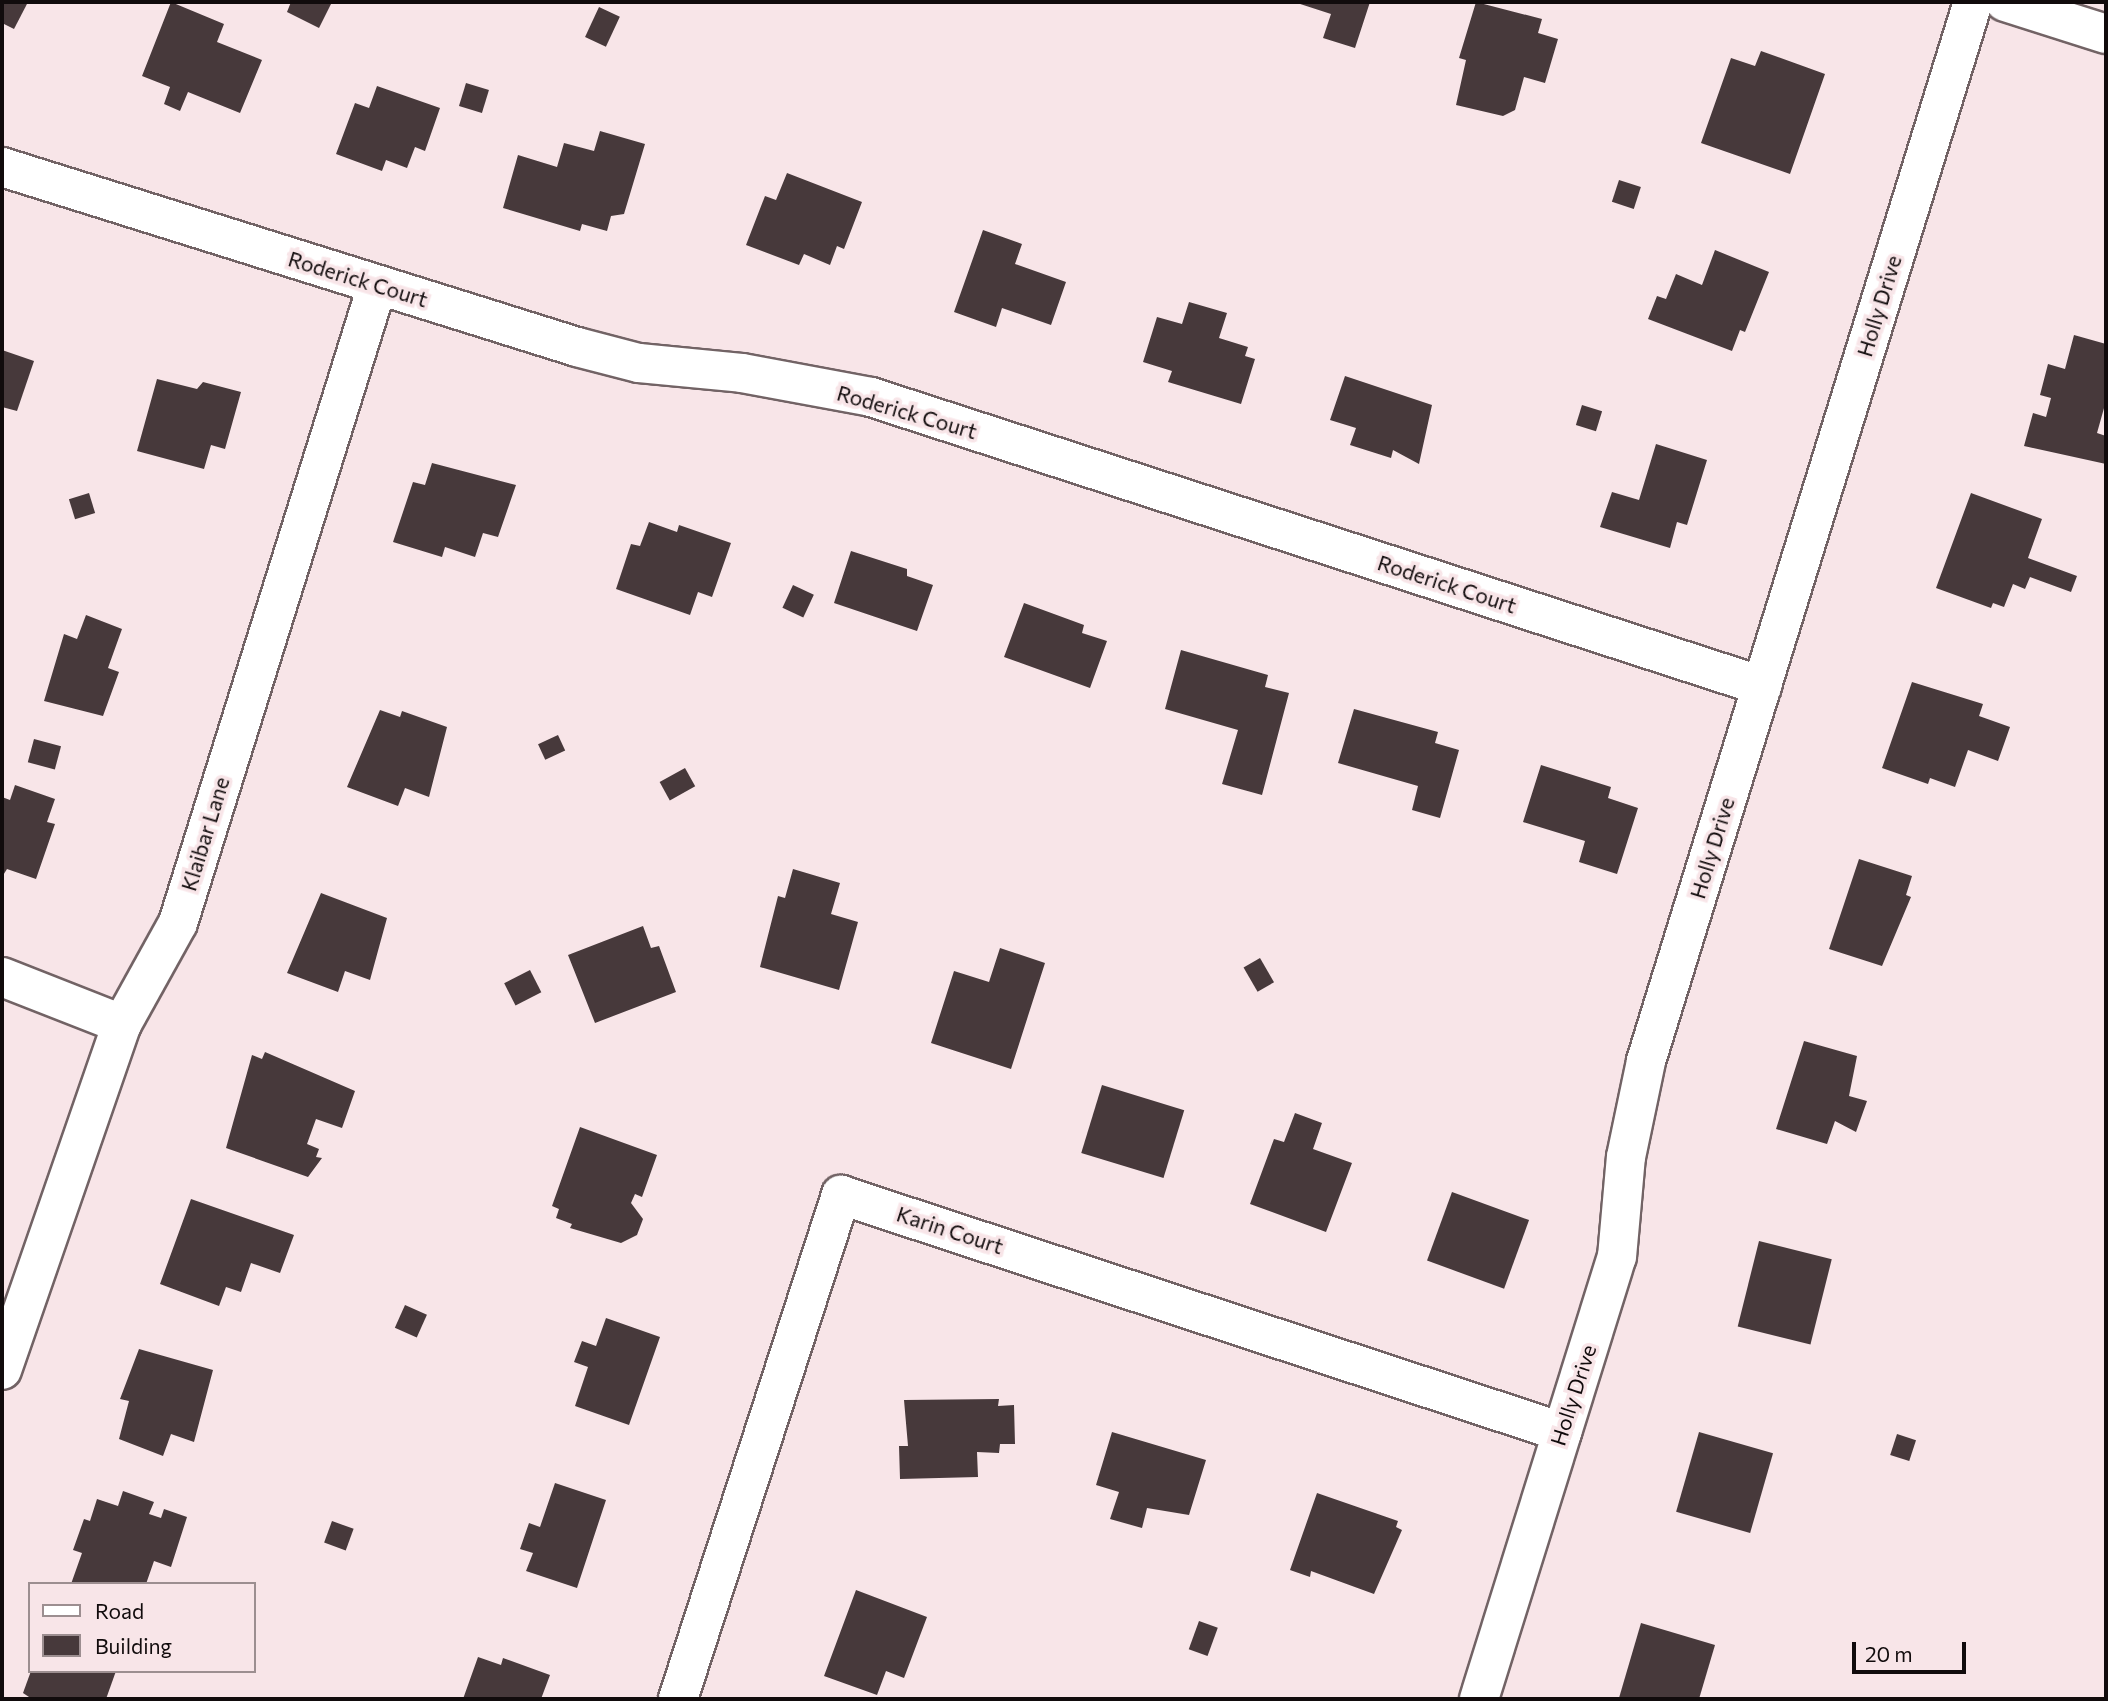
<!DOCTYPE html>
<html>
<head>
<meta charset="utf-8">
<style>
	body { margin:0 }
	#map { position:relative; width:2108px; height:1701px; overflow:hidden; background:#f8e5e8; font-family:Commissioner,sans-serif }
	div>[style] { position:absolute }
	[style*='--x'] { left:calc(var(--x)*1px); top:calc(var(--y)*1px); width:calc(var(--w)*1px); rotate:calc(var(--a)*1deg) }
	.building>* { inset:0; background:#47393b; transform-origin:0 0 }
	.roads { filter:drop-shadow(2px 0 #726365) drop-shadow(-2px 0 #726365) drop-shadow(0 2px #726365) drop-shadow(0 -2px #726365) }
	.minor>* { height:38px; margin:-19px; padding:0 19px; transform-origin:19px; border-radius:19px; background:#fff }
	.tertiary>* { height:38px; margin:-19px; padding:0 19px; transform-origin:19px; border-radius:19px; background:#fff }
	span { translate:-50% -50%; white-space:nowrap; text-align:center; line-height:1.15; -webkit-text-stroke:7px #f8e5e8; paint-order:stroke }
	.street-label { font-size:21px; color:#110b0c }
	.frame { position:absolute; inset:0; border:4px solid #110b0c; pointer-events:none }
	.legend { position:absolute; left:28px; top:1582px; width:228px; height:91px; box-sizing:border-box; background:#f8e5e8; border:2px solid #9c8e90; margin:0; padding:9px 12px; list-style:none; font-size:21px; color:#110b0c }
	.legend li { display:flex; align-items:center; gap:14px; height:35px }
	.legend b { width:35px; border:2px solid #9c8e90 }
	.scale { position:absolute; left:1852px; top:1642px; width:114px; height:32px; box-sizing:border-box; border:4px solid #110b0c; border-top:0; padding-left:9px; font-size:21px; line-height:24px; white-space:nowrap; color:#110b0c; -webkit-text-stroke:5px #f8e5e8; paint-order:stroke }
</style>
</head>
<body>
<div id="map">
	<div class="building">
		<div style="clip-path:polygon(2px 2px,28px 2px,14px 29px,2px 23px)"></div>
		<div style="clip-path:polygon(171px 2px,224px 24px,217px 42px,262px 60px,240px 113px,188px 92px,180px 111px,164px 104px,170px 87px,142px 76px)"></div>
		<div style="clip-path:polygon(291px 2px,332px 2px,319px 28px,287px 12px)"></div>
		<div style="clip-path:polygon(1294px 2px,1370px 2px,1355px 48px,1323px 38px,1331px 14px)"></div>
		<div style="clip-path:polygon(1476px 2px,1542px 19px,1538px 33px,1558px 39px,1545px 83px,1524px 77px,1515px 110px,1503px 116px,1456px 105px,1466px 60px,1459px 58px)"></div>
		<div style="left:599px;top:7px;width:23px;height:33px;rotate:25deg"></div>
		<div style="clip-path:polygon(1761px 51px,1825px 74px,1790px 174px,1701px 143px,1731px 58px,1755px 66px)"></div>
		<div style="left:466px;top:83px;width:24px;height:24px;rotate:17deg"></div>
		<div style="clip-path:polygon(377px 86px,440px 108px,425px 151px,415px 147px,407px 168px,386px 160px,382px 171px,336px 154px,355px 103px,369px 108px)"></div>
		<div style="clip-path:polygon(600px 131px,645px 144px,624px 214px,611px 216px,607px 231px,582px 224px,580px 231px,503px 208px,518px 155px,557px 167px,564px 143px,594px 151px)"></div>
		<div style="clip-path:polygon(787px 173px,862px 202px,844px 249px,837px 246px,830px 265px,804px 254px,799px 265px,746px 245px,765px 196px,776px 200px)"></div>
		<div style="left:1619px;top:180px;width:23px;height:23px;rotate:18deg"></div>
		<div style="clip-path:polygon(983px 230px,1022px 244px,1015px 264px,1066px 282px,1051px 325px,1002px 308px,996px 327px,954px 312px)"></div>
		<div style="clip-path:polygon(1715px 250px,1769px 272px,1745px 332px,1740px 330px,1732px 351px,1648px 319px,1657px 296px,1666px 299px,1676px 274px,1702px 285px)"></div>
		<div style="clip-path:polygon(1189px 302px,1227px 313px,1219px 338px,1248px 347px,1245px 356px,1255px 359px,1241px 404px,1168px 382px,1172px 371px,1143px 362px,1157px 317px,1182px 324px)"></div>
		<div style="clip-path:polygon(2074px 335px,2106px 344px,2106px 401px,2097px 433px,2106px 436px,2106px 464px,2024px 446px,2033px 413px,2046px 417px,2051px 398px,2040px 395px,2048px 364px,2065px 369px)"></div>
		<div style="clip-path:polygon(2px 350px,34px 361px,17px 411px,2px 407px)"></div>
		<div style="clip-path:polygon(1345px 376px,1432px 405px,1419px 464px,1393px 450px,1391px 458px,1350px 445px,1356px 428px,1330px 420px)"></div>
		<div style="clip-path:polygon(157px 379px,197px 389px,203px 382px,241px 392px,225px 449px,211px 445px,204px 469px,137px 451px)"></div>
		<div style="left:1582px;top:405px;width:21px;height:21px;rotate:17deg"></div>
		<div style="clip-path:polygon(1656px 444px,1707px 460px,1687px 525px,1677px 522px,1670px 548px,1600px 527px,1612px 492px,1639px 500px)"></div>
		<div style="clip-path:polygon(432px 463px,516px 485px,498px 537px,483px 533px,475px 557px,445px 547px,442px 557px,393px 542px,413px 482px,425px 485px)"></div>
		<div style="left:89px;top:493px;width:21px;height:21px;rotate:73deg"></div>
		<div style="clip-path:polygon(1971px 493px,2042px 519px,2028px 558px,2077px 576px,2071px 592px,2030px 577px,2025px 589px,2013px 584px,2004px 607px,1993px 603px,1991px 608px,1936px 588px)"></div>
		<div style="clip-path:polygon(649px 522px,677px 532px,679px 525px,731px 543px,712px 597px,698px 592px,690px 615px,616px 589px,631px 544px,640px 546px)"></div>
		<div style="clip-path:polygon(851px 551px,907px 569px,907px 576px,933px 585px,917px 631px,834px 603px)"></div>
		<div style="left:793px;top:585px;width:23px;height:25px;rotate:25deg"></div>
		<div style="clip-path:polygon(1024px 603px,1084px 625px,1082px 633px,1107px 641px,1090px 688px,1004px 657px)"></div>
		<div style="clip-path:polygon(86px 615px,122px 629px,108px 668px,119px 672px,103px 716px,44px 701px,64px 634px,77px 639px)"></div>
		<div style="clip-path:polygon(1181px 650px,1268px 675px,1265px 687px,1289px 693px,1262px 795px,1222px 784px,1238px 730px,1165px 709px)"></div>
		<div style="clip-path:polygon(1912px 682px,1983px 704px,1979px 716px,2010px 727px,1998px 761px,1968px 750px,1955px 787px,1930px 778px,1928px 784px,1882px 768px)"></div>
		<div style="clip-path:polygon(1354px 709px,1438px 732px,1435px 743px,1459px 750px,1440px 818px,1412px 810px,1418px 786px,1338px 763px)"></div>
		<div style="clip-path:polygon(380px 710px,400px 717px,402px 711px,447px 727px,429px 797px,405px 788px,398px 806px,347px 787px)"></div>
		<div style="left:558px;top:735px;width:17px;height:22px;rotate:65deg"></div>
		<div style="left:34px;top:739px;width:28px;height:24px;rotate:15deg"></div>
		<div style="clip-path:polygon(1541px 765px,1611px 787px,1608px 798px,1638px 808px,1617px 874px,1579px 862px,1585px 841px,1523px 822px)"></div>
		<div style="left:685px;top:768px;width:21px;height:29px;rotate:61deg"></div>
		<div style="clip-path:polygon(15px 785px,55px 799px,47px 822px,55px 824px,36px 879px,7px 869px,2px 877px,2px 797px,10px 800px)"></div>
		<div style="clip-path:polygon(1859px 859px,1912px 876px,1906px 895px,1911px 897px,1882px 966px,1829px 949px)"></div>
		<div style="clip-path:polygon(793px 869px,840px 883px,831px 914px,858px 922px,839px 990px,760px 967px,778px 896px,785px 898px)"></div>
		<div style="clip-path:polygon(321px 893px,387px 918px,370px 980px,345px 971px,338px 992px,287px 973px)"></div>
		<div style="clip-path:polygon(643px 926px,651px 948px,659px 946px,676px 992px,595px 1023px,568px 955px)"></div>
		<div style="clip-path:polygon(1000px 948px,1045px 963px,1011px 1069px,931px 1043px,954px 971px,989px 982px)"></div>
		<div style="left:1260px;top:958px;width:28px;height:19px;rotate:60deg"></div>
		<div style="left:530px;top:970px;width:25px;height:29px;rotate:63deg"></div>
		<div style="clip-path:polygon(1804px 1041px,1857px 1056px,1849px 1096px,1867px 1101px,1856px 1132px,1835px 1121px,1827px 1144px,1776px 1129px)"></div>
		<div style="clip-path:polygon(265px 1052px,355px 1091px,342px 1128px,316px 1119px,307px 1144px,319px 1149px,316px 1157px,322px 1158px,308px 1177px,226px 1148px,252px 1055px,262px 1059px)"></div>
		<div style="left:1102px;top:1085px;width:86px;height:71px;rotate:17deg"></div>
		<div style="clip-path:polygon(1295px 1113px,1322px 1123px,1313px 1149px,1352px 1163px,1326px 1232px,1250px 1204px,1274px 1139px,1284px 1142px)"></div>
		<div style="clip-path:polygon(580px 1127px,657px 1155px,642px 1197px,635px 1194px,631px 1203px,643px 1219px,637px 1235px,621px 1243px,570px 1228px,572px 1224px,556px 1218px,559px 1209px,552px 1206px)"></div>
		<div style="left:1452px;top:1192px;width:82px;height:73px;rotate:20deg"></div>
		<div style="clip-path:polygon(191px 1199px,294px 1235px,280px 1273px,251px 1263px,241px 1292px,226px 1287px,219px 1306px,160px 1284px)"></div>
		<div style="left:1759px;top:1241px;width:75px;height:88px;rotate:14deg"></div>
		<div style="left:405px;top:1305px;width:24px;height:25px;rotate:24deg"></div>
		<div style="clip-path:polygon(606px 1318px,660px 1337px,629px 1425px,575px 1406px,588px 1367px,574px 1362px,582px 1341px,596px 1346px)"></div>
		<div style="clip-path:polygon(139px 1349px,213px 1370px,194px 1442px,171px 1434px,163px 1456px,119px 1439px,129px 1401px,120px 1399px)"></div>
		<div style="clip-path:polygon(999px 1399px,998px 1406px,1014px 1405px,1015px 1444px,1000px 1444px,999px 1453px,977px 1452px,978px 1477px,900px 1479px,899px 1446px,908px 1446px,904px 1400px)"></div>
		<div style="clip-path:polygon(1112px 1432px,1206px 1460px,1189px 1515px,1147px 1508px,1142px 1528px,1110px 1519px,1119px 1492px,1096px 1485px)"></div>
		<div style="left:1699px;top:1432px;width:77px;height:83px;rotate:16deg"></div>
		<div style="left:1897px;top:1434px;width:20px;height:22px;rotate:18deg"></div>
		<div style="clip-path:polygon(555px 1483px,606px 1500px,577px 1588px,526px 1571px,533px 1553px,520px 1549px,529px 1523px,540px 1527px)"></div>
		<div style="clip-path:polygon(123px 1491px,154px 1502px,149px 1514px,161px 1518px,164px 1509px,187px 1517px,171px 1567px,154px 1561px,146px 1584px,71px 1584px,82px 1553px,73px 1550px,84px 1519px,90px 1521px,97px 1499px,118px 1506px)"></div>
		<div style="clip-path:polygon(1317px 1493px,1398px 1521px,1396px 1527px,1402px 1530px,1374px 1594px,1311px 1571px,1310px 1577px,1290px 1570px)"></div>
		<div style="left:332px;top:1521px;width:23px;height:23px;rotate:20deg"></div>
		<div style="clip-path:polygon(856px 1590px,927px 1617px,904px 1678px,886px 1671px,877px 1695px,824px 1676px)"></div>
		<div style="left:1199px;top:1621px;width:20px;height:30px;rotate:20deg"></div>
		<div style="clip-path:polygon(1641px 1623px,1715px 1645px,1699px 1699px,1619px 1698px)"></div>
		<div style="clip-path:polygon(478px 1657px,501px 1665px,503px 1658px,550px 1675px,541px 1699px,463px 1699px)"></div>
		<div style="clip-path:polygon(31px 1671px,116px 1671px,106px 1699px,32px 1699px,23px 1693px)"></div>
	</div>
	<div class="roads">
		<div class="minor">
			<div style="--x:2;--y:167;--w:603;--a:17.38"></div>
			<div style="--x:577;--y:347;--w:64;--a:14.5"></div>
			<div style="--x:639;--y:363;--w:103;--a:5.5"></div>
			<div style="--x:742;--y:373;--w:131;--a:10.5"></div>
			<div style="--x:871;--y:397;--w:937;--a:17.97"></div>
			<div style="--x:2;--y:977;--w:129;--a:21.4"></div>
			<div style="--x:2;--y:1370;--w:366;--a:-70.9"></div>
			<div style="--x:122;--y:1024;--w:115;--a:-61"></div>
			<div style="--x:178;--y:923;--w:667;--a:-72.65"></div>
			<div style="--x:678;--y:1699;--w:530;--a:-72.08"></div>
			<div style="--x:841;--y:1195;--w:759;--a:18.2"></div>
			<div style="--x:1479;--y:1699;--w:463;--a:-72.7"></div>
			<div style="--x:1617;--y:1257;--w:100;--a:-84.9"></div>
			<div style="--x:1626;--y:1157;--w:98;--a:-78.2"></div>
			<div style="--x:1646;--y:1061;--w:1108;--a:-72.84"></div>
		</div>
		<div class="tertiary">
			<div style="--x:2005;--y:2;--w:106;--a:17.6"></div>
		</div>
	</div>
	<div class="street-label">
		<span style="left:358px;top:279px;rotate:17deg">Roderick Court</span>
		<span style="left:1879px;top:306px;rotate:-73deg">Holly Drive</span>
		<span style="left:907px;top:412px;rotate:16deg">Roderick Court</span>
		<span style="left:1447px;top:584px;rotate:18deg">Roderick Court</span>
		<span style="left:205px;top:834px;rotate:-73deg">Klaibar Lane</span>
		<span style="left:1712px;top:848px;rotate:-73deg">Holly Drive</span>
		<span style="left:950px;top:1230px;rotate:18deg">Karin Court</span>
		<span style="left:1573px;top:1395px;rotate:-72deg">Holly Drive</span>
	</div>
	<div class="frame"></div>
	<ul class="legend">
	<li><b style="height:9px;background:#fff"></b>Road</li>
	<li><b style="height:19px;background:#47393b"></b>Building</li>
	</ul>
	<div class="scale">20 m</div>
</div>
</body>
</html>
